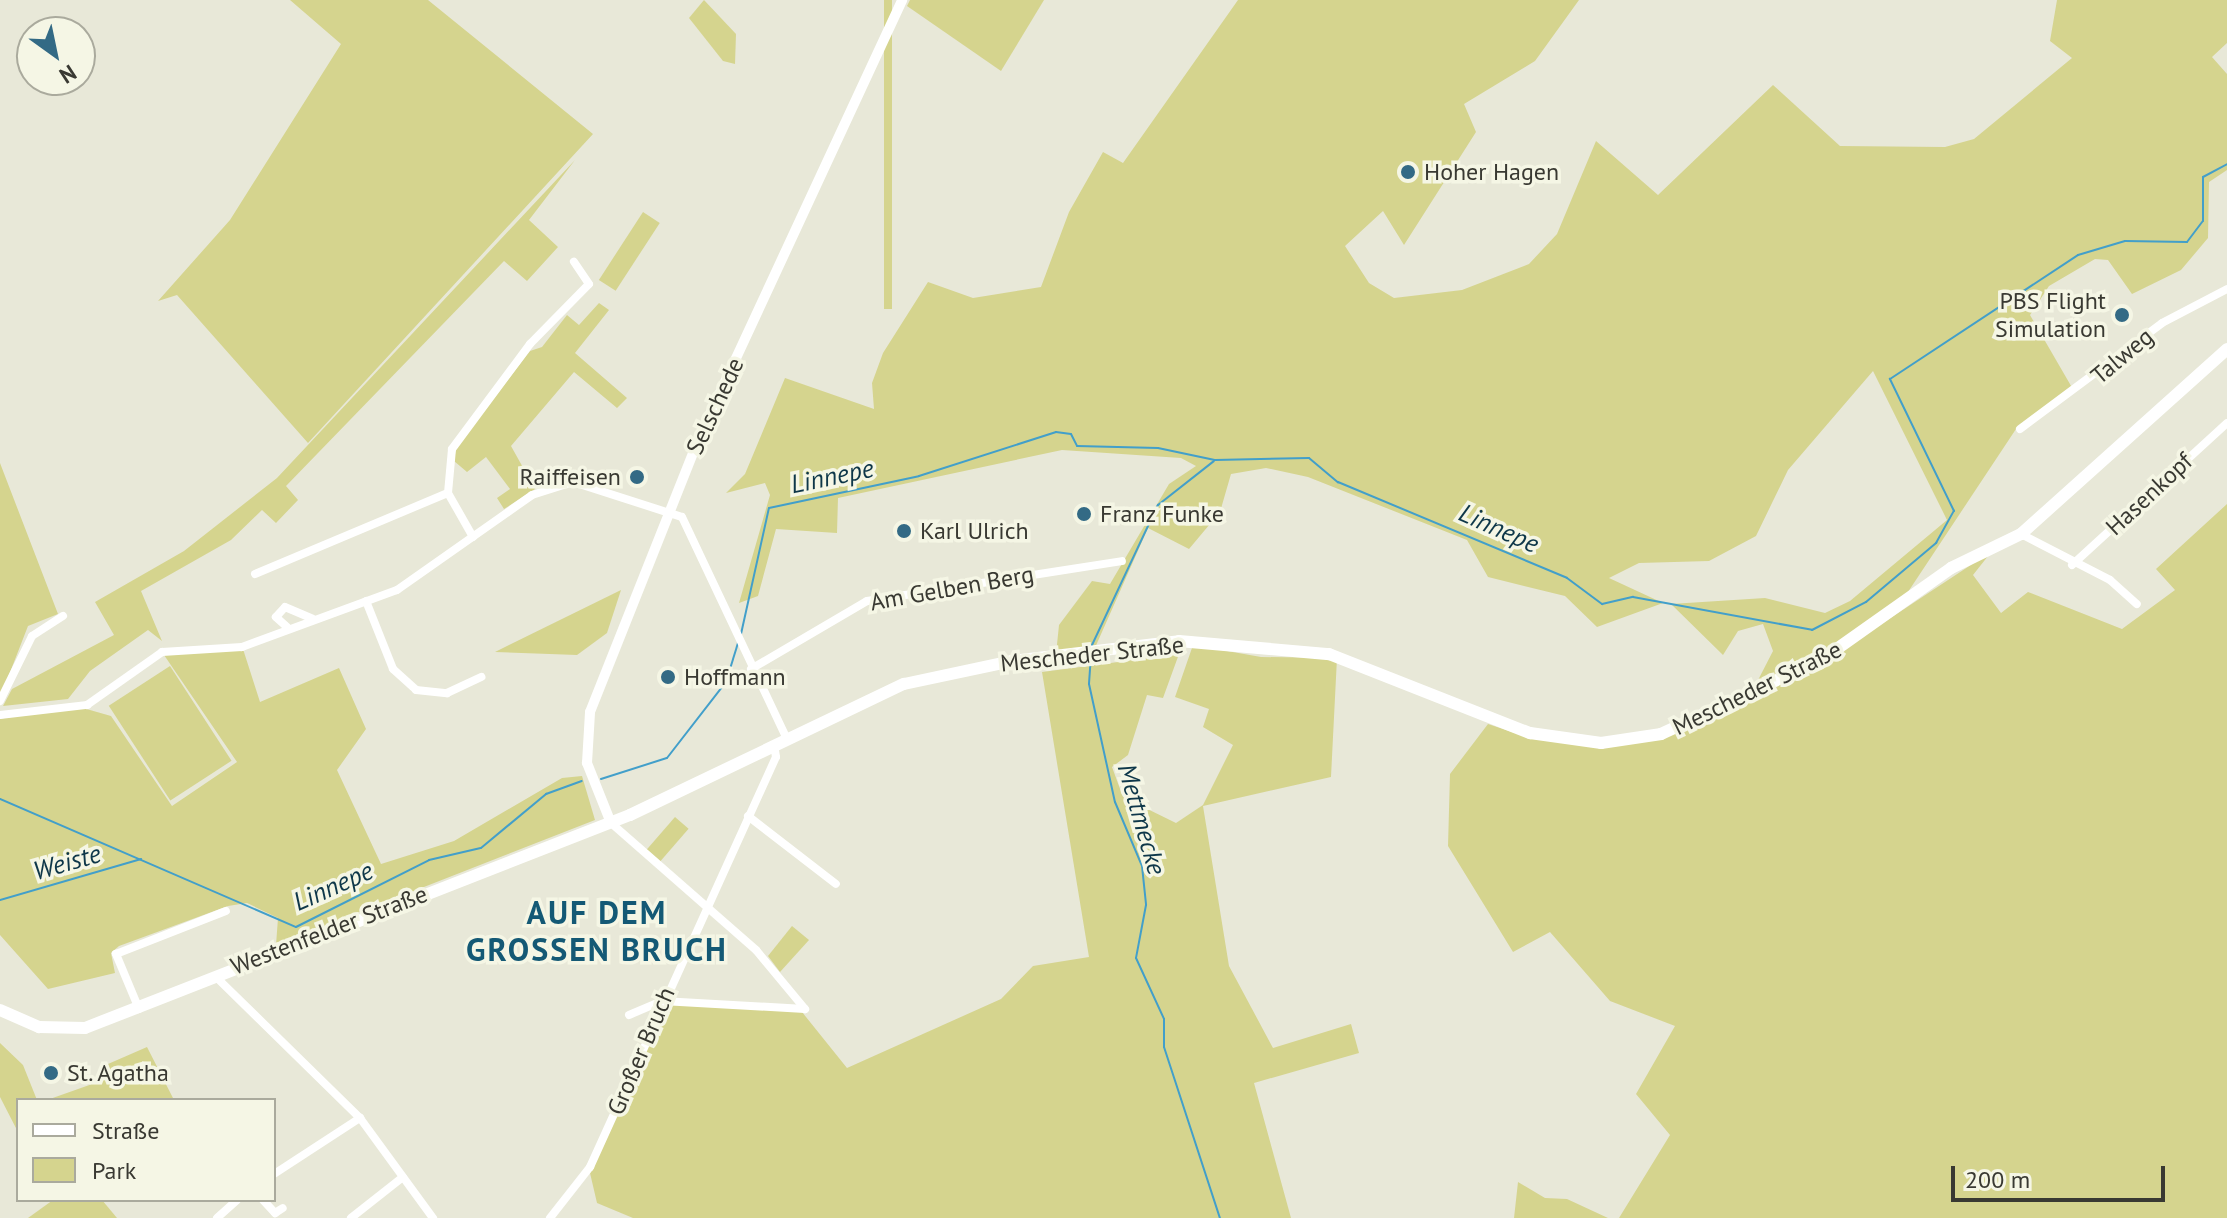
<!DOCTYPE html>
<html>
<head>
<meta charset="utf-8">
<style>
	body { margin:0 }
	#map { position:relative; width:2227px; height:1218px; overflow:hidden; background:#e8e8d8; font-family:"PT Sans",sans-serif }
	div>[style] { position:absolute }
	[style*='--x'] { left:calc(var(--x)*1px); top:calc(var(--y)*1px); width:calc(var(--w)*1px); rotate:calc(var(--a)*1deg) }
	.green>* { inset:0; background:#d5d48e; transform-origin:0 0 }
	.stream>* { height:2px; margin:-1px; padding:0 1px; transform-origin:1px; border-radius:1px; background:#429fca }
	.minor>* { height:8px; margin:-4px; padding:0 4px; transform-origin:4px; border-radius:4px; background:#fff }
	.tertiary>* { height:10px; margin:-5px; padding:0 5px; transform-origin:5px; border-radius:5px; background:#fff }
	.secondary>* { height:12px; margin:-6px; padding:0 6px; transform-origin:6px; border-radius:6px; background:#fff }
	.dots>* { width:22px; height:22px; translate:-50% -50%; box-sizing:border-box; border:4px solid #f5f6e5; border-radius:50% }
	span { translate:-50% -50%; white-space:nowrap; text-align:center; line-height:1.15; -webkit-text-stroke:7px #f5f6e5; paint-order:stroke }
	.poi-label { font-size:24px; color:#393932 }
	.left { translate:0 -50%; text-align:left }
	.right { translate:-100% -50%; text-align:right }
	.street-label { font-size:24px; color:#393932 }
	.water-label { font-size:26px; color:#0e3749; font-style:italic }
	.district-label { font-size:32px; color:#145975; font-weight:700; letter-spacing:2px }
	.legend { position:absolute; left:16px; top:1098px; width:260px; height:104px; box-sizing:border-box; background:#f5f6e5; border:2px solid #aaaa9d; margin:0; padding:10px 14px; list-style:none; font-size:24px; color:#393932 }
	.legend li { display:flex; align-items:center; gap:16px; height:40px }
	.legend b { width:40px; border:2px solid #aaaa9d }
	.north { position:absolute; left:16px; top:16px; width:80px; height:80px; box-sizing:border-box; background:#f5f6e5; border:2px solid #aaaa9d; border-radius:50%; rotate:147deg; font-size:22px; font-weight:700; line-height:32px; text-align:center; color:#393932 }
	.north::after { content:''; display:block; margin:auto; width:28px; height:36px; background:#336a85; clip-path:polygon(50% 0,100% 100%,50% 72%,0 100%) }
	.scale { position:absolute; left:1951px; top:1166px; width:214px; height:36px; box-sizing:border-box; border:4px solid #393932; border-top:0; padding-left:10px; font-size:24px; line-height:28px; white-space:nowrap; color:#393932; -webkit-text-stroke:6px #f5f6e5; paint-order:stroke }
</style>
</head>
<body>
<div id="map">
	<div class="green">
		<div style="clip-path:polygon(290px 0,428px 0,593px 134px,308px 443px,177px 295px,158px 301px,230px 220px,341px 44px)"></div>
		<div style="clip-path:polygon(704px 0,736px 34px,735px 64px,723px 61px,689px 18px)"></div>
		<div style="left:884px;top:0;width:8px;height:309px"></div>
		<div style="clip-path:polygon(910px 0,1044px 0,1001px 71px,907px 6px)"></div>
		<div style="clip-path:polygon(1238px 0,1579px 0,1535px 61px,1464px 104px,1476px 132px,1404px 245px,1383px 211px,1345px 246px,1369px 283px,1394px 298px,1462px 290px,1529px 264px,1557px 234px,1596px 141px,1658px 195px,1773px 85px,1840px 146px,1945px 147px,1974px 139px,2072px 58px,2050px 41px,2057px 0,2227px 0,2227px 43px,2212px 57px,2227px 74px,2227px 170px,2209px 182px,2208px 238px,2181px 270px,2132px 294px,2108px 260px,2095px 259px,2049px 286px,2030px 315px,2074px 391px,2016px 429px,1904px 598px,1833px 648px,1755px 686px,1773px 651px,1763px 624px,1738px 631px,1723px 655px,1671px 604px,1765px 598px,1825px 613px,1850px 601px,1947px 520px,1873px 371px,1788px 470px,1756px 536px,1709px 561px,1639px 563px,1609px 578px,1663px 603px,1597px 627px,1565px 596px,1488px 577px,1467px 540px,1308px 477px,1266px 468px,1231px 474px,1220px 512px,1189px 549px,1148px 528px,1094px 650px,1056px 654px,1059px 625px,1092px 581px,1110px 584px,1169px 484px,1196px 466px,1181px 458px,1062px 450px,838px 498px,837px 533px,776px 529px,758px 596px,739px 603px,770px 495px,765px 483px,726px 493px,745px 474px,785px 378px,874px 409px,872px 383px,883px 353px,928px 282px,973px 298px,1041px 287px,1069px 212px,1103px 152px,1123px 163px)"></div>
		<div style="clip-path:polygon(575px 160px,529px 220px,558px 247px,527px 281px,504px 261px,286px 486px,298px 500px,276px 523px,262px 510px,231px 540px,141px 591px,162px 641px,148px 630px,90px 671px,68px 699px,3px 706px,12px 689px,114px 635px,95px 602px,184px 551px,277px 478px)"></div>
		<div style="left:643px;top:212px;width:20px;height:81px;rotate:33deg"></div>
		<div style="clip-path:polygon(599px 303px,609px 310px,575px 353px,627px 398px,617px 408px,574px 372px,511px 446px,535px 489px,504px 509px,497px 498px,510px 489px,486px 457px,467px 472px,454px 461px,456px 448px,530px 351px,542px 347px,567px 315px,579px 325px)"></div>
		<div style="clip-path:polygon(0 463px,58px 614px,28px 626px,0 698px)"></div>
		<div style="clip-path:polygon(2227px 504px,2227px 1218px,1619px 1218px,1670px 1135px,1636px 1094px,1675px 1026px,1610px 1001px,1550px 932px,1513px 952px,1448px 846px,1450px 774px,1488px 724px,1515px 733px,1652px 741px,1684px 731px,1836px 654px,1992px 551px,1973px 575px,2001px 613px,2028px 592px,2122px 629px,2175px 590px,2156px 569px)"></div>
		<div style="clip-path:polygon(621px 590px,607px 633px,577px 655px,495px 652px)"></div>
		<div style="clip-path:polygon(1193px 645px,1261px 657px,1337px 658px,1331px 777px,1203px 806px,1229px 966px,1273px 1048px,1351px 1024px,1359px 1053px,1254px 1083px,1291px 1218px,633px 1218px,597px 1203px,590px 1173px,666px 1004px,802px 1012px,847px 1068px,1001px 999px,1033px 966px,1089px 957px,1042px 672px,1179px 654px,1163px 698px,1147px 695px,1128px 755px,1112px 767px,1123px 797px,1176px 823px,1203px 805px,1233px 745px,1203px 727px,1209px 709px,1175px 697px)"></div>
		<div style="clip-path:polygon(243px 649px,260px 702px,339px 668px,366px 729px,337px 770px,381px 864px,454px 841px,562px 778px,582px 776px,595px 820px,276px 945px,278px 918px,247px 903px,228px 906px,119px 946px,111px 953px,115px 973px,48px 989px,0 935px,0 719px,69px 704px,111px 716px,172px 806px,237px 762px,164px 655px)"></div>
		<div style="left:170px;top:666px;width:113px;height:73px;rotate:57deg"></div>
		<div style="left:675px;top:817px;width:18px;height:45px;rotate:41deg"></div>
		<div style="clip-path:polygon(792px 926px,809px 940px,780px 972px,768px 956px)"></div>
		<div style="clip-path:polygon(0 1043px,23px 1065px,37px 1100px,18px 1100px,18px 1132px,0 1097px)"></div>
		<div style="clip-path:polygon(147px 1047px,174px 1100px,47px 1100px,112px 1077px,108px 1064px)"></div>
		<div style="clip-path:polygon(1518px 1182px,1545px 1198px,1567px 1199px,1608px 1218px,1514px 1218px)"></div>
		<div style="clip-path:polygon(53px 1200px,102px 1200px,117px 1218px,28px 1218px)"></div>
	</div>
	<div class="stream">
		<div style="--x:741;--y:634;--w:129;--a:-77.5"></div>
		<div style="--x:769;--y:508;--w:153;--a:-12"></div>
		<div style="--x:919;--y:476;--w:144;--a:-17.8"></div>
		<div style="--x:1056;--y:432;--w:15;--a:8"></div>
		<div style="--x:1071;--y:434;--w:13;--a:63"></div>
		<div style="--x:1077;--y:446;--w:81;--a:1.4"></div>
		<div style="--x:1158;--y:448;--w:58;--a:11.9"></div>
		<div style="--x:1215;--y:460;--w:94;--a:-1.2"></div>
		<div style="--x:1309;--y:458;--w:38;--a:40"></div>
		<div style="--x:1338;--y:482;--w:248;--a:22.7"></div>
		<div style="--x:1567;--y:578;--w:44;--a:36.6"></div>
		<div style="--x:1602;--y:604;--w:32;--a:-13"></div>
		<div style="--x:1633;--y:597;--w:182;--a:10.4"></div>
		<div style="--x:1812;--y:630;--w:61;--a:-27.4"></div>
		<div style="--x:1866;--y:602;--w:92;--a:-40.1"></div>
		<div style="--x:1936;--y:543;--w:37;--a:-61"></div>
		<div style="--x:1954;--y:511;--w:147;--a:-115.9"></div>
		<div style="--x:1890;--y:379;--w:225;--a:-33.4"></div>
		<div style="--x:2078;--y:255;--w:49;--a:-16.6"></div>
		<div style="--x:2125;--y:241;--w:62;--a:0.9"></div>
		<div style="--x:2187;--y:242;--w:26;--a:-53"></div>
		<div style="--x:2203;--y:221;--w:44;--a:-90"></div>
		<div style="--x:2203;--y:177;--w:27;--a:-28"></div>
		<div style="--x:1092;--y:645;--w:155;--a:-64.8"></div>
		<div style="--x:1158;--y:505;--w:71;--a:-38.2"></div>
		<div style="--x:1091;--y:655;--w:29;--a:94"></div>
		<div style="--x:1089;--y:684;--w:121;--a:77.6"></div>
		<div style="--x:1115;--y:802;--w:69;--a:67.1"></div>
		<div style="--x:1142;--y:866;--w:39;--a:84"></div>
		<div style="--x:1146;--y:905;--w:54;--a:100.7"></div>
		<div style="--x:1136;--y:958;--w:67;--a:65.3"></div>
		<div style="--x:1164;--y:1019;--w:28;--a:90"></div>
		<div style="--x:1164;--y:1047;--w:180;--a:71.9"></div>
		<div style="--x:601;--y:779;--w:69;--a:-17.7"></div>
		<div style="--x:667;--y:758;--w:96;--a:-52.2"></div>
		<div style="--x:726;--y:682;--w:41;--a:-72.9"></div>
		<div style="--x:0;--y:799;--w:322;--a:23.4"></div>
		<div style="--x:296;--y:927;--w:149;--a:-26.7"></div>
		<div style="--x:429;--y:860;--w:53;--a:-13"></div>
		<div style="--x:481;--y:848;--w:85;--a:-39.7"></div>
		<div style="--x:546;--y:794;--w:38;--a:-20"></div>
		<div style="--x:0;--y:900;--w:147;--a:-16.2"></div>
	</div>
	<div class="minor">
		<div style="--x:2020;--y:429;--w:177;--a:-36.7"></div>
		<div style="--x:2162;--y:323;--w:73;--a:-27.6"></div>
		<div style="--x:2021;--y:534;--w:100;--a:27.3"></div>
		<div style="--x:2110;--y:580;--w:36;--a:42"></div>
		<div style="--x:473;--y:537;--w:51;--a:-119.6"></div>
		<div style="--x:448;--y:493;--w:44;--a:-84.8"></div>
		<div style="--x:452;--y:449;--w:131;--a:-53.4"></div>
		<div style="--x:530;--y:344;--w:84;--a:-45.5"></div>
		<div style="--x:589;--y:284;--w:27;--a:-124"></div>
		<div style="--x:2072;--y:565;--w:210;--a:-42.5"></div>
		<div style="--x:255;--y:574;--w:209;--a:-22.8"></div>
		<div style="--x:366;--y:601;--w:73;--a:68.3"></div>
		<div style="--x:393;--y:669;--w:31;--a:42"></div>
		<div style="--x:416;--y:690;--w:31;--a:6"></div>
		<div style="--x:447;--y:693;--w:38;--a:-25"></div>
		<div style="--x:287;--y:627;--w:15;--a:-138"></div>
		<div style="--x:276;--y:617;--w:13;--a:-48"></div>
		<div style="--x:285;--y:607;--w:30;--a:23"></div>
		<div style="--x:751;--y:669;--w:134;--a:-30.4"></div>
		<div style="--x:867;--y:601;--w:258;--a:-8.9"></div>
		<div style="--x:0;--y:701;--w:72;--a:-63.8"></div>
		<div style="--x:32;--y:636;--w:37;--a:-33"></div>
		<div style="--x:0;--y:715;--w:88;--a:-6.6"></div>
		<div style="--x:87;--y:705;--w:92;--a:-35.2"></div>
		<div style="--x:162;--y:652;--w:80;--a:-3.6"></div>
		<div style="--x:242;--y:647;--w:165;--a:-20.2"></div>
		<div style="--x:397;--y:590;--w:165;--a:-35.1"></div>
		<div style="--x:532;--y:495;--w:43;--a:-17.6"></div>
		<div style="--x:573;--y:482;--w:114;--a:17.8"></div>
		<div style="--x:682;--y:517;--w:246;--a:64.7"></div>
		<div style="--x:748;--y:816;--w:111;--a:37.7"></div>
		<div style="--x:611;--y:823;--w:193;--a:41.2"></div>
		<div style="--x:756;--y:950;--w:77;--a:50.3"></div>
		<div style="--x:215;--y:976;--w:203;--a:44.4"></div>
		<div style="--x:360;--y:1118;--w:124;--a:53.9"></div>
		<div style="--x:139;--y:1009;--w:60;--a:-112.7"></div>
		<div style="--x:116;--y:954;--w:118;--a:-21.4"></div>
		<div style="--x:629;--y:1015;--w:36;--a:-23"></div>
		<div style="--x:662;--y:1001;--w:143;--a:3.2"></div>
		<div style="--x:274;--y:1174;--w:103;--a:-33.1"></div>
		<div style="--x:263;--y:1200;--w:18;--a:47"></div>
		<div style="--x:275;--y:1213;--w:9;--a:-32"></div>
		<div style="--x:217;--y:1218;--w:27;--a:-42"></div>
		<div style="--x:351;--y:1218;--w:66;--a:-38.3"></div>
		<div style="--x:550;--y:1218;--w:65;--a:-51.9"></div>
		<div style="--x:590;--y:1167;--w:450;--a:-65.6"></div>
		<div style="--x:776;--y:757;--w:12;--a:-99"></div>
	</div>
	<div class="tertiary">
		<div style="--x:611;--y:823;--w:65;--a:-111.8"></div>
		<div style="--x:587;--y:763;--w:51;--a:-86.6"></div>
		<div style="--x:590;--y:712;--w:293;--a:-68.3"></div>
		<div style="--x:698;--y:440;--w:485;--a:-65.1"></div>
	</div>
	<div class="secondary">
		<div style="--x:0;--y:1010;--w:43;--a:23.6"></div>
		<div style="--x:39;--y:1027;--w:46;--a:1.2"></div>
		<div style="--x:85;--y:1028;--w:585;--a:-21.35"></div>
		<div style="--x:630;--y:815;--w:304;--a:-25.6"></div>
		<div style="--x:904;--y:684;--w:110;--a:-12"></div>
		<div style="--x:1012;--y:661;--w:168;--a:-6.8"></div>
		<div style="--x:1179;--y:641;--w:151;--a:5"></div>
		<div style="--x:1329;--y:654;--w:216;--a:21.5"></div>
		<div style="--x:1530;--y:733;--w:72;--a:8"></div>
		<div style="--x:1601;--y:743;--w:61;--a:-8.5"></div>
		<div style="--x:1661;--y:734;--w:180;--a:-25"></div>
		<div style="--x:1824;--y:658;--w:156;--a:-35.3"></div>
		<div style="--x:1951;--y:568;--w:78;--a:-25.9"></div>
		<div style="--x:2021;--y:534;--w:277;--a:-41.9"></div>
	</div>
	<div class="dots">
		<div style="left:1408px;top:172px;background:#336a85"></div>
		<div style="left:2122px;top:315px;background:#336a85"></div>
		<div style="left:637px;top:477px;background:#336a85"></div>
		<div style="left:1084px;top:514px;background:#336a85"></div>
		<div style="left:904px;top:531px;background:#336a85"></div>
		<div style="left:668px;top:677px;background:#336a85"></div>
		<div style="left:51px;top:1073px;background:#336a85"></div>
	</div>
	<div class="poi-label">
		<span class="left" style="left:1424px;top:172px">Hoher Hagen</span>
		<span class="right" style="left:2106px;top:315px">PBS Flight<br>Simulation</span>
		<span class="right" style="left:621px;top:477px">Raiffeisen</span>
		<span class="left" style="left:1100px;top:514px">Franz Funke</span>
		<span class="left" style="left:920px;top:531px">Karl Ulrich</span>
		<span class="left" style="left:684px;top:677px">Hoffmann</span>
		<span class="left" style="left:67px;top:1073px">St. Agatha</span>
	</div>
	<div class="street-label">
		<span style="left:2122px;top:356px;rotate:-40deg">Talweg</span>
		<span style="left:715px;top:406px;rotate:-65deg">Selschede</span>
		<span style="left:2149px;top:494px;rotate:-43deg">Hasenkopf</span>
		<span style="left:952px;top:588px;rotate:-10deg">Am Gelben Berg</span>
		<span style="left:1092px;top:654px;rotate:-6deg">Mescheder Straße</span>
		<span style="left:1757px;top:688px;rotate:-26deg">Mescheder Straße</span>
		<span style="left:329px;top:930px;rotate:-21deg">Westenfelder Straße</span>
		<span style="left:641px;top:1051px;rotate:-67deg">Großer Bruch</span>
	</div>
	<div class="water-label">
		<span style="left:832px;top:476px;rotate:-12deg">Linnepe</span>
		<span style="left:1499px;top:528px;rotate:24deg">Linnepe</span>
		<span style="left:1142px;top:819px;rotate:74deg">Mettmecke</span>
		<span style="left:67px;top:862px;rotate:-16deg">Weiste</span>
		<span style="left:333px;top:886px;rotate:-24deg">Linnepe</span>
	</div>
	<div class="district-label">
		<span style="left:597px;top:931px">AUF DEM<br>GROSSEN BRUCH</span>
	</div>
	<ul class="legend">
	<li><b style="height:10px;background:#fff"></b>Straße</li>
	<li><b style="height:22px;background:#d5d48e"></b>Park</li>
	</ul>
	<div class="north">N</div>
	<div class="scale">200 m</div>
</div>
</body>
</html>
